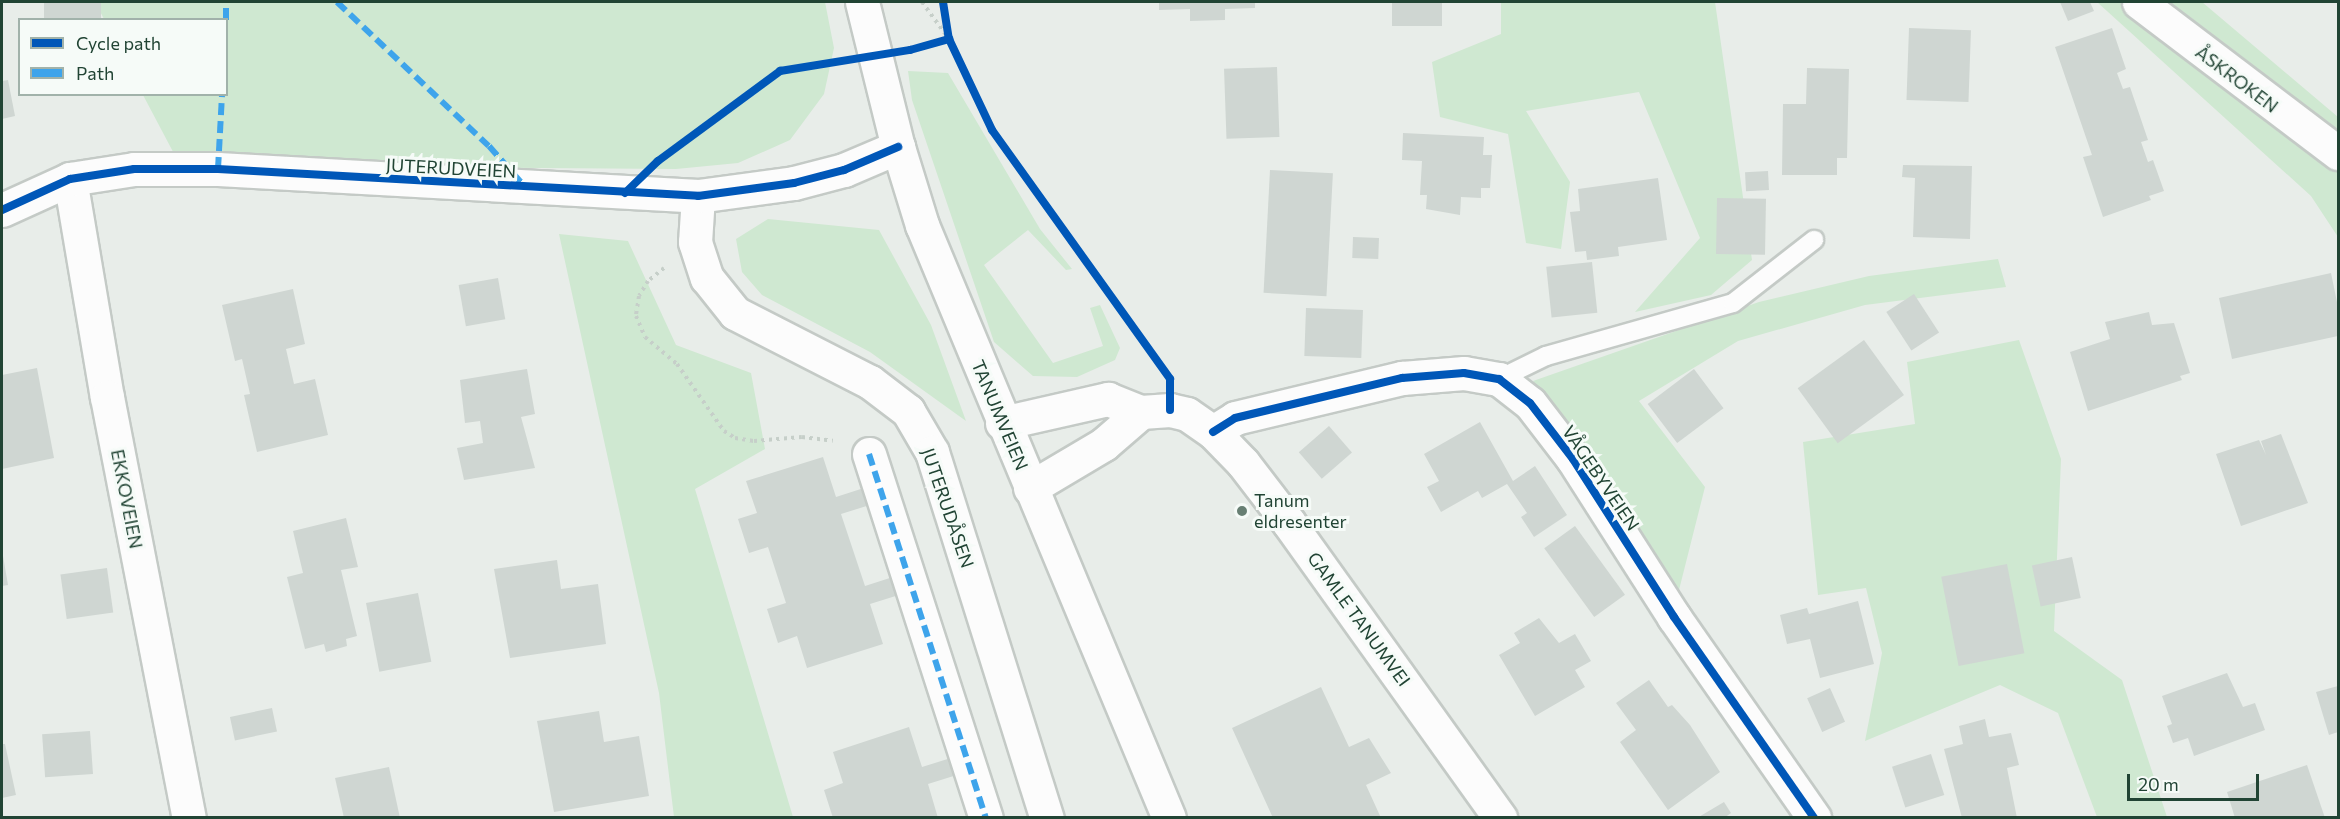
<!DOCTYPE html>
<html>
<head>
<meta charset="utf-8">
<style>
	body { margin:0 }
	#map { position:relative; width:2340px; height:819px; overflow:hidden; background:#e8ede9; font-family:Commissioner,sans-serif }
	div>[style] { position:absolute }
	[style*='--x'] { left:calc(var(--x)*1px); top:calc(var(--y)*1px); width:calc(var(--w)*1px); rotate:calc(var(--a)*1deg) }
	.green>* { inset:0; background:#cfe8d1 }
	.building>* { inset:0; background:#cfd6d2; transform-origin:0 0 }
	.path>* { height:4px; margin-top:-2px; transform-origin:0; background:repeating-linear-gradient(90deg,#c6cfc9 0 3px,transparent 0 7.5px) }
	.roads { filter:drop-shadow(2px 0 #c4cac6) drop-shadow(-2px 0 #c4cac6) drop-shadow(0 2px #c4cac6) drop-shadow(0 -2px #c4cac6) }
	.service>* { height:18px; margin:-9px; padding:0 9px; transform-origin:9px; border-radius:9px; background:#fcfcfc }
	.minor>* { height:33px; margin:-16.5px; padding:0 16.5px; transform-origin:16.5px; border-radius:16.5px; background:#fcfcfc }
	.secondary>* { height:33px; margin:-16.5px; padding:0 16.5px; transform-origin:16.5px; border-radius:16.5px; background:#fcfcfc }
	.quiet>* { height:6px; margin-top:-3px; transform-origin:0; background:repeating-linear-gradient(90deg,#3ea4eb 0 12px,transparent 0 18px) }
	.cycleway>* { height:8px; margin:-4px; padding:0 4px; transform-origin:4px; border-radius:4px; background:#0057b8 }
	.dots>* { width:16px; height:16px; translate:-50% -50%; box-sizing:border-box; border:3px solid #f6fbf8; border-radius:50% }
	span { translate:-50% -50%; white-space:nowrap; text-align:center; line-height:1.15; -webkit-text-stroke:6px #f6fbf8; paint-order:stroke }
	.street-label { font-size:18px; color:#214434 }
	.poi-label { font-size:18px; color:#214434 }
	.left { translate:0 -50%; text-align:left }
	.frame { position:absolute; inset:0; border:3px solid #214434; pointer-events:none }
	.legend { position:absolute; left:18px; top:18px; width:210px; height:78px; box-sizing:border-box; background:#f6fbf8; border:2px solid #a1b2aa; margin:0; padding:8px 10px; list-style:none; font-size:18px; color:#214434 }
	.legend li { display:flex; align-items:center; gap:12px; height:30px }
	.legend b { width:30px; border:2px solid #a1b2aa }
	.scale { position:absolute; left:2127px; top:774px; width:132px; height:27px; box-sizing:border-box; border:3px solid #214434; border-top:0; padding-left:8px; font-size:18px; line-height:21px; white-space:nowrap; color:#214434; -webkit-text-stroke:4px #f6fbf8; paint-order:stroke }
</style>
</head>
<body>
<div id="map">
	<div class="green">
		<div style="clip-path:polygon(95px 2px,825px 2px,834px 48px,824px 94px,790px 140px,738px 163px,676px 169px,180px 165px,143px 95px,226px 94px,226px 20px,104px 19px)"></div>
		<div style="clip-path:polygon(1501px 2px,1715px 2px,1752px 260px,1711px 295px,1635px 312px,1700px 238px,1639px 92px,1526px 111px,1570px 182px,1561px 249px,1526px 243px,1508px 134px,1440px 117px,1432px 62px,1501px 34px)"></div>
		<div style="clip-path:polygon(2097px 2px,2202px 2px,2338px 117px,2338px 237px,2311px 196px)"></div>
		<div style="clip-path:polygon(908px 71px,948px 73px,1040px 229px,1072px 269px,1066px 270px,1028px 230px,984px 265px,1053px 363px,1103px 346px,1090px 308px,1100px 305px,1120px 348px,1115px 360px,1077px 377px,1033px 376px,994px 342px,912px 100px)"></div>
		<div style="clip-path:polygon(768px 219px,879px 230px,931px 325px,966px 421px,870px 352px,762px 295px,742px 272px,736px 239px)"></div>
		<div style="clip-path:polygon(559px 234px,628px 241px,676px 345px,751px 373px,765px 449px,695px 489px,793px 817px,674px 817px,659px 693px)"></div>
		<div style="clip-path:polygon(1998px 259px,2006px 287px,1865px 305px,1738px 341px,1639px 401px,1705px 487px,1679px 590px,1533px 381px,1759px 302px,1869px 276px)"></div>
		<div style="clip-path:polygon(2019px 340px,2061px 459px,2054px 631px,2122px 680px,2167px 817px,2097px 817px,2058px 713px,2000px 685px,1865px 741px,1882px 653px,1866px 588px,1818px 595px,1803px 442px,1915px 424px,1907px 362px)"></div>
	</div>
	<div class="building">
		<div style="left:44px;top:2px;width:57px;height:18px"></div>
		<div style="clip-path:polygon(1159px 2px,1255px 2px,1255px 8px,1225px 9px,1225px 20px,1190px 21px,1190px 9px,1159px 10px)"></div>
		<div style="left:1392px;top:2px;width:50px;height:24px"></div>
		<div style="clip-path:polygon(2060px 2px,2090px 2px,2094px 11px,2068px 21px)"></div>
		<div style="left:1909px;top:28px;width:62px;height:72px;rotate:2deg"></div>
		<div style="clip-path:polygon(2112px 28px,2126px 69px,2117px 73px,2123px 89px,2130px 87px,2148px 140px,2141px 142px,2148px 162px,2153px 160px,2164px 191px,2149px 196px,2151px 200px,2103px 217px,2083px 157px,2092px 155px,2055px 47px)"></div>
		<div style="left:1277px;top:67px;width:70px;height:53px;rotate:88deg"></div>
		<div style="clip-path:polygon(1807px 68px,1849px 69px,1847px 158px,1837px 158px,1837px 175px,1782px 175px,1783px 104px,1806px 104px)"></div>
		<div style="clip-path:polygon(8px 80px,15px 116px,2px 119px,2px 81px)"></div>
		<div style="clip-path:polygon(1403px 133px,1484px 137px,1483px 155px,1492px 155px,1490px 188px,1481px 188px,1481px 198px,1461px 197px,1460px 215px,1426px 209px,1427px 195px,1420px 195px,1422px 161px,1402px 160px)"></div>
		<div style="clip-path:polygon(1903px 165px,1972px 166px,1970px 239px,1913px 237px,1915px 178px,1902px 177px)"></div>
		<div style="left:1270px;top:170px;width:63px;height:123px;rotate:3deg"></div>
		<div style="left:1768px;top:171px;width:19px;height:23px;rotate:87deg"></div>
		<div style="clip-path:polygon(1658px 178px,1667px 240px,1618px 247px,1619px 256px,1587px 260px,1586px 251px,1575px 252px,1570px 212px,1580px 211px,1578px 189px)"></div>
		<div style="left:1717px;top:198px;width:49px;height:56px;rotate:1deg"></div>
		<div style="left:1353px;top:237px;width:26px;height:21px;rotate:2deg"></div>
		<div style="left:1592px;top:262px;width:51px;height:46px;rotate:84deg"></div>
		<div style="clip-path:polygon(2331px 273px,2338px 307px,2338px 336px,2232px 359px,2219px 298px)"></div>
		<div style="left:498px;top:278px;width:42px;height:40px;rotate:80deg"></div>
		<div style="clip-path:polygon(293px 289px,305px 344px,286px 349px,294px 384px,315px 379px,328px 435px,257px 452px,244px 395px,250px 394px,242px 359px,235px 361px,222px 305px)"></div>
		<div style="left:1914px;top:294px;width:46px;height:33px;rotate:57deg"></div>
		<div style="left:1306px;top:308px;width:57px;height:48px;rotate:2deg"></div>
		<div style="clip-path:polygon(2149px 312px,2152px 325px,2174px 323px,2190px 373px,2180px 376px,2182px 380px,2088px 411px,2070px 352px,2110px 339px,2105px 322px)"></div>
		<div style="left:1864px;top:340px;width:68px;height:82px;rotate:54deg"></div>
		<div style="clip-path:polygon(37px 368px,54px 458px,2px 469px,2px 375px)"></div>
		<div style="clip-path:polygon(527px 369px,535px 414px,521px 417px,535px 468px,464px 480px,457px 448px,483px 443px,480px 421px,465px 423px,460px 380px)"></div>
		<div style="left:1694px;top:369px;width:49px;height:58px;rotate:53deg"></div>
		<div style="clip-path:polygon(1480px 422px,1513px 481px,1535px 466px,1567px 515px,1534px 537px,1521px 517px,1527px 513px,1507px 484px,1482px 498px,1478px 491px,1441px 512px,1427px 487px,1439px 481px,1424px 454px)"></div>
		<div style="left:1329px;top:426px;width:35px;height:40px;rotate:49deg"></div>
		<div style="clip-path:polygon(2281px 434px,2308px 503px,2241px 526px,2216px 454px,2259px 440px,2266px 455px,2261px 441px)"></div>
		<div style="clip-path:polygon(823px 457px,836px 497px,867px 487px,873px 504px,841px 514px,865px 586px,896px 576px,902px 594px,870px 604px,883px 644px,807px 668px,797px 636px,778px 643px,767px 609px,786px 603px,768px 547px,749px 553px,738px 519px,757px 513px,746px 481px)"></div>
		<div style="clip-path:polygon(346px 518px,358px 567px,341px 570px,357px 636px,346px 639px,347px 646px,326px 652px,324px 644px,305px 649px,287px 577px,303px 573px,293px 531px)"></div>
		<div style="left:1575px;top:526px;width:85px;height:38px;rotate:54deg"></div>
		<div style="clip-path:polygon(2px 550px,8px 585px,2px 586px)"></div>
		<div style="left:2072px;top:557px;width:42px;height:41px;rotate:78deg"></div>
		<div style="clip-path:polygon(557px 560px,561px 589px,598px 584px,606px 644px,510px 658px,494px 569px)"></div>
		<div style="left:2007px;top:564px;width:91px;height:67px;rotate:79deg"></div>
		<div style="left:107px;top:568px;width:45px;height:47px;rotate:82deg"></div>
		<div style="left:418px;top:593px;width:70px;height:53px;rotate:79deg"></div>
		<div style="clip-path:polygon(1858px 601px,1874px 664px,1820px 678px,1810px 639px,1787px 644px,1780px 615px,1807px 608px,1809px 614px)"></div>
		<div style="clip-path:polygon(1539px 618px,1559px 643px,1575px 634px,1591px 661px,1575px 670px,1585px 687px,1535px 716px,1499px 655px,1520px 643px,1514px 633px)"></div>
		<div style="clip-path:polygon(2227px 673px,2243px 707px,2255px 703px,2265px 730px,2194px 756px,2188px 738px,2173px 743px,2167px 726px,2172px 724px,2162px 696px)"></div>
		<div style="clip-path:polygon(1649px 680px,1668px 707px,1672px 705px,1690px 725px,1720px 772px,1668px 810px,1620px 742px,1636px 730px,1616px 703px)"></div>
		<div style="clip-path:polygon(2338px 686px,2338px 732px,2329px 735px,2316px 692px)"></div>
		<div style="clip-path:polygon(1321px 687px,1349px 747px,1369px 738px,1391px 773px,1366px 785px,1381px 818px,1273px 818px,1232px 728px)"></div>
		<div style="left:1830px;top:688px;width:37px;height:25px;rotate:66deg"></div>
		<div style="left:272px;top:708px;width:24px;height:43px;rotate:78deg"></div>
		<div style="clip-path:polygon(599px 711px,604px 742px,639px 736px,649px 796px,554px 812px,537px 721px)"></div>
		<div style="clip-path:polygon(1985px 719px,1989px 737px,2011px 733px,2019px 765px,2007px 768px,2017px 818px,1962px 818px,1944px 749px,1963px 744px,1959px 726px)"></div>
		<div style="clip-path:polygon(909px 727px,922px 767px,954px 757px,960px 774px,928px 784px,938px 818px,833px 818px,824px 790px,843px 783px,833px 752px)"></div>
		<div style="left:90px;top:731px;width:43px;height:48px;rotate:86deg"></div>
		<div style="clip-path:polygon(2px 744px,5px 744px,16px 795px,2px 798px)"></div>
		<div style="left:1931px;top:754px;width:43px;height:41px;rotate:72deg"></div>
		<div style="clip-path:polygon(2307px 765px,2325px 818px,2235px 818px,2227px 792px)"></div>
		<div style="clip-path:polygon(389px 767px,400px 818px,344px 818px,335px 778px)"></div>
		<div style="clip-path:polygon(1724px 802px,1731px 813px,1724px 818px,1697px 818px)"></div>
	</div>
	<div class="path">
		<div style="--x:922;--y:2;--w:46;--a:53.9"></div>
		<div style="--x:664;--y:268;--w:21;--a:141"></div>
		<div style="--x:648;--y:281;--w:17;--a:121"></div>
		<div style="--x:639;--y:296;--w:20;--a:99"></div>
		<div style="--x:636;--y:316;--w:23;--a:67"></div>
		<div style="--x:645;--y:337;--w:42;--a:40.2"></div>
		<div style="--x:677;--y:364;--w:82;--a:55"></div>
		<div style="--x:724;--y:431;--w:13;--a:32"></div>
		<div style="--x:735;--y:438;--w:19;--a:9"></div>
		<div style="--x:754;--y:441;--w:48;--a:-4.8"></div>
		<div style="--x:802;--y:437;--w:31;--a:7"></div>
	</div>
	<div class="roads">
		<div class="service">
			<div style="--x:1499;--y:379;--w:52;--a:-26.1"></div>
			<div style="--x:1546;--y:356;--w:194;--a:-15.8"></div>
			<div style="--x:1733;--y:303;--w:103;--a:-37.9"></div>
		</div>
		<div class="minor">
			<div style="--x:2139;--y:2;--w:250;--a:37.2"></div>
			<div style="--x:70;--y:179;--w:221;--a:80.4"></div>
			<div style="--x:107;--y:397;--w:429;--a:79"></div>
			<div style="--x:698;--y:196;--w:46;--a:93.7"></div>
			<div style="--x:695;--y:242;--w:38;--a:72"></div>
			<div style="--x:707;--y:278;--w:45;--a:51.3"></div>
			<div style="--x:735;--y:313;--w:152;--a:27.1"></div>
			<div style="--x:870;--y:382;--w:48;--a:37.3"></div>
			<div style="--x:908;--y:411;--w:48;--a:59.7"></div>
			<div style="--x:932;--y:452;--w:384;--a:72.6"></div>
			<div style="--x:2;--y:210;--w:75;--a:-24.5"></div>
			<div style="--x:70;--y:179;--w:65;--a:-8.9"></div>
			<div style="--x:134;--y:169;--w:84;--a:0"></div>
			<div style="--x:218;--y:169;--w:481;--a:3.2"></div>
			<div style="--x:698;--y:196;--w:97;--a:-7.7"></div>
			<div style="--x:794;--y:183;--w:52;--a:-14.6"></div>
			<div style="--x:844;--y:170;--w:59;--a:-23.1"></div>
			<div style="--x:1002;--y:423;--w:109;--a:-12.8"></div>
			<div style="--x:1108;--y:399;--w:35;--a:22"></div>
			<div style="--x:1141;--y:412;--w:29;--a:-4"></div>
			<div style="--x:1170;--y:410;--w:17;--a:13"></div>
			<div style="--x:1187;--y:414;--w:32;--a:35"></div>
			<div style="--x:1213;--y:432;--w:43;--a:45.9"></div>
			<div style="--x:1243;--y:463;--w:76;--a:52.5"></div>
			<div style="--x:1289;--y:523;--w:363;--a:54.4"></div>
			<div style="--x:1213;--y:432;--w:26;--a:-32"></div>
			<div style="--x:1235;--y:418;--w:172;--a:-13.5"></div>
			<div style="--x:1402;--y:378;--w:62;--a:-4.6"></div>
			<div style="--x:1464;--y:373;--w:36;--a:10"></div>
			<div style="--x:1499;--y:379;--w:39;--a:38"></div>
			<div style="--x:1530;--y:403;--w:71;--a:52.5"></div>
			<div style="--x:1573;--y:459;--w:188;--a:57.4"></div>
			<div style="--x:1674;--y:617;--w:245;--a:55.1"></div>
			<div style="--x:869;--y:454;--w:382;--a:72.2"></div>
			<div style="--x:1030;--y:488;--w:86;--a:-30.7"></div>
			<div style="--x:1104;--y:444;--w:49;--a:-40.9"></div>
		</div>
		<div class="secondary">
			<div style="--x:862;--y:2;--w:149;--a:76.1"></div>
			<div style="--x:898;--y:147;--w:82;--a:72.9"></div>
			<div style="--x:922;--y:225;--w:642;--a:67.39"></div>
		</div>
	</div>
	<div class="quiet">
		<div style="--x:337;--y:2;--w:209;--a:43.5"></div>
		<div style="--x:489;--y:146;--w:55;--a:48.7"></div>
		<div style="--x:226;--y:20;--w:18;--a:-90"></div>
		<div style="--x:218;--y:169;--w:75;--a:-86.9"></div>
		<div style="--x:869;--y:454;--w:382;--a:72.2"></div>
	</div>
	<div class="cycleway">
		<div style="--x:943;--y:2;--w:37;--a:81"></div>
		<div style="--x:949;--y:39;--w:101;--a:64.7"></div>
		<div style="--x:992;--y:130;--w:306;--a:54.4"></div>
		<div style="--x:1170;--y:379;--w:31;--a:90"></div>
		<div style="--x:625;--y:193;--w:46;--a:-44.1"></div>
		<div style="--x:658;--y:161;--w:152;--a:-36.4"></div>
		<div style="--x:780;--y:71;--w:132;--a:-9.2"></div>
		<div style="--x:910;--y:50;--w:41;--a:-15.8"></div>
		<div style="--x:2;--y:210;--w:75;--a:-24.5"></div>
		<div style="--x:70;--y:179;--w:65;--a:-8.9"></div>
		<div style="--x:134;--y:169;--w:84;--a:0"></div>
		<div style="--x:218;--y:169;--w:481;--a:3.2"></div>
		<div style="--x:698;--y:196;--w:97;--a:-7.7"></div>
		<div style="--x:794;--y:183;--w:52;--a:-14.6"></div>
		<div style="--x:844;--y:170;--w:59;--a:-23.1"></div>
		<div style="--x:1213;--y:432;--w:26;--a:-32"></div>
		<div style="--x:1235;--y:418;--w:172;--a:-13.5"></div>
		<div style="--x:1402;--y:378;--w:62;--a:-4.6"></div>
		<div style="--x:1464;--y:373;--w:36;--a:10"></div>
		<div style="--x:1499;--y:379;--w:39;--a:38"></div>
		<div style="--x:1530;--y:403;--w:71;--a:52.5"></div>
		<div style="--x:1573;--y:459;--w:188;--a:57.4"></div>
		<div style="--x:1674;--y:617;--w:245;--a:55.1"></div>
	</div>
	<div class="dots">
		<div style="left:1242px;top:511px;background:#677f73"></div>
	</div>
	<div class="street-label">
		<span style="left:2237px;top:79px;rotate:37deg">ÅSKROKEN</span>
		<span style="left:451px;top:168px;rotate:3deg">JUTERUDVEIEN</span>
		<span style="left:1000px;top:415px;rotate:67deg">TANUMVEIEN</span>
		<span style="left:1601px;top:478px;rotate:56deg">VÅGEBYVEIEN</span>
		<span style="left:127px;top:499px;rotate:79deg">EKKOVEIEN</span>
		<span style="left:948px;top:508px;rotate:71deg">JUTERUDÅSEN</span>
		<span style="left:1359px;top:619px;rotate:54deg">GAMLE TANUMVEI</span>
	</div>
	<div class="poi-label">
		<span class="left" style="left:1254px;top:511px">Tanum<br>eldresenter</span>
	</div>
	<div class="frame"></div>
	<ul class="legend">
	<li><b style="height:8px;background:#0057b8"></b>Cycle path</li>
	<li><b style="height:8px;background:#3ea4eb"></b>Path</li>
	</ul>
	<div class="scale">20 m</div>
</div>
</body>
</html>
